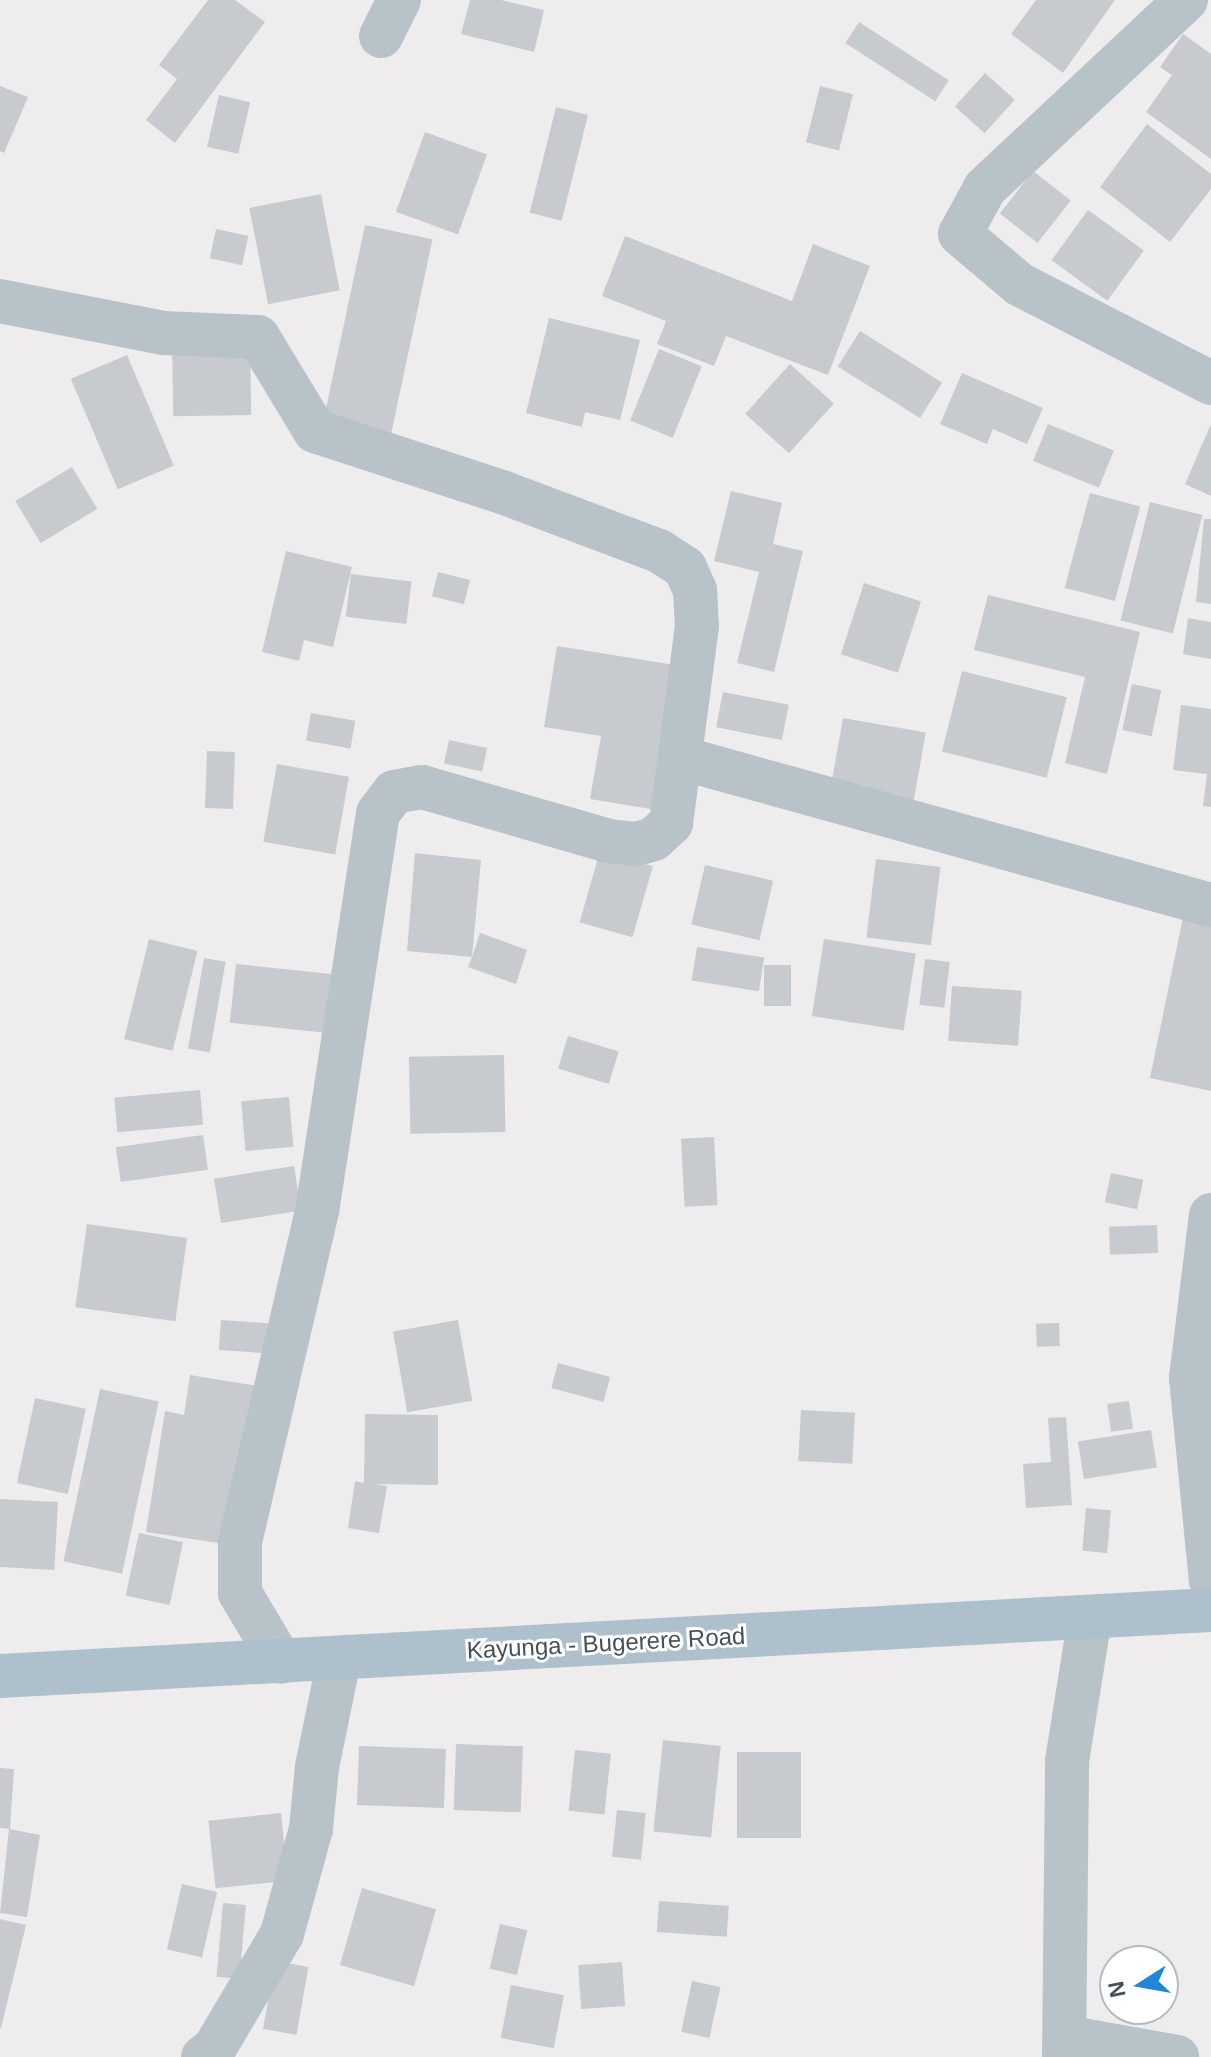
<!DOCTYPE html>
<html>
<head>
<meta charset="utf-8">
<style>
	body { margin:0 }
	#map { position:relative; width:1211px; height:2057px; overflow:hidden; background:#efeced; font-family:Helvetica,sans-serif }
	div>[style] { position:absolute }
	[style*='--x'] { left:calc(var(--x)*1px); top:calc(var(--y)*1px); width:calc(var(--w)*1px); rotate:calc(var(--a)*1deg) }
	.building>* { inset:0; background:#c7cacf; transform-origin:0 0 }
	.minor>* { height:44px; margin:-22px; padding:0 22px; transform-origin:22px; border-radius:22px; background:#b8c3c9 }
	.primary>* { height:44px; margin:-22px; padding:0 22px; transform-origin:22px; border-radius:22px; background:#adc0cb }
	span { translate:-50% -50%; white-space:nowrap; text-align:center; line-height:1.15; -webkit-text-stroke:6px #fff; paint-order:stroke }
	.street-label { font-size:24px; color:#465259 }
	.north { position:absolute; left:1099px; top:1945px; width:80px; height:80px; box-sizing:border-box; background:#fff; border:2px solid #b5babd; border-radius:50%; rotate:259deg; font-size:22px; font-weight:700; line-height:32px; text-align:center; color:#465259 }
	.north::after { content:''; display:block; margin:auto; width:28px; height:36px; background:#2086d6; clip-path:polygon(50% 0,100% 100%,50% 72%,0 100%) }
</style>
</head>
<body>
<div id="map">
	<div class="building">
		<div style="clip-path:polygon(208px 0,235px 0,265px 22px,175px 143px,146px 120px,177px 79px,159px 65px)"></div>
		<div style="clip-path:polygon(470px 0,501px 0,544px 10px,534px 52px,461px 34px)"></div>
		<div style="clip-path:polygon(1036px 0,1115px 0,1063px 73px,1011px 34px)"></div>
		<div style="left:859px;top:22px;width:107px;height:25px;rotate:33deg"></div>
		<div style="clip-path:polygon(1183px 34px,1211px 54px,1211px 159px,1146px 112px,1172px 75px,1160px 67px)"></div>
		<div style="left:985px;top:73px;width:40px;height:45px;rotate:42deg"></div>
		<div style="clip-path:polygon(0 86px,28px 97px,4px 153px,0 151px)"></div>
		<div style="left:820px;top:86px;width:34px;height:58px;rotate:14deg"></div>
		<div style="left:219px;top:95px;width:32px;height:53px;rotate:13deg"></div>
		<div style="left:556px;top:107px;width:33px;height:109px;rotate:14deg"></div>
		<div style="clip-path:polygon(1147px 124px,1211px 174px,1211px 189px,1170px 242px,1100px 187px)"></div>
		<div style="left:425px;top:132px;width:66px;height:85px;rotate:20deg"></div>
		<div style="left:1033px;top:171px;width:48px;height:54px;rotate:38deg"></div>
		<div style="left:321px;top:194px;width:98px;height:73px;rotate:79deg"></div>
		<div style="left:1088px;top:210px;width:69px;height:62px;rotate:36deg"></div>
		<div style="left:365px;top:225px;width:69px;height:198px;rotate:12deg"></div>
		<div style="left:216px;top:229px;width:33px;height:30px;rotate:12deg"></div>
		<div style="clip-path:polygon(625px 236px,792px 301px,813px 244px,870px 266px,828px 375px,726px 336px,714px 366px,657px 344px,666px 321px,602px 296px)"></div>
		<div style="clip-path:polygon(549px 318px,640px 340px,620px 420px,585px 412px,582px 427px,526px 413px)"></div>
		<div style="left:860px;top:331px;width:97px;height:42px;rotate:32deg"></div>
		<div style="left:250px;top:345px;width:70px;height:78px;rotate:89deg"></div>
		<div style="left:659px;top:349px;width:46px;height:77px;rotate:22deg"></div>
		<div style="left:127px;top:355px;width:120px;height:61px;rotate:67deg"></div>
		<div style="left:790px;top:364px;width:59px;height:67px;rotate:42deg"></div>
		<div style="clip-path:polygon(962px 373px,1043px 408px,1027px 444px,993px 429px,987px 444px,940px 424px)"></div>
		<div style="left:1048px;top:424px;width:71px;height:40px;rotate:22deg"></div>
		<div style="clip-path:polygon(1211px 424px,1211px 496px,1185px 484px)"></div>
		<div style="left:72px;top:467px;width:49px;height:66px;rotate:59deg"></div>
		<div style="clip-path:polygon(731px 491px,782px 503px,773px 544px,803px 551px,774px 672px,737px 663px,759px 572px,714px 561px)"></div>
		<div style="left:1090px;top:493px;width:52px;height:98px;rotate:15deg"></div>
		<div style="left:1150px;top:502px;width:54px;height:122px;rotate:14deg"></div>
		<div style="clip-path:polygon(1204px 519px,1211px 519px,1211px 604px,1196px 602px)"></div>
		<div style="clip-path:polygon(286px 551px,352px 567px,333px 647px,304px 640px,299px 661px,262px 652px)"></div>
		<div style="left:438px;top:572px;width:33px;height:25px;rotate:14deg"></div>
		<div style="left:351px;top:574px;width:61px;height:43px;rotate:7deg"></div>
		<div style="left:864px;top:583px;width:60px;height:75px;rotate:18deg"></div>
		<div style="clip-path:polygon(988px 595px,1140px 632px,1107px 774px,1065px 763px,1085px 677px,974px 650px)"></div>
		<div style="clip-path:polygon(1188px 618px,1211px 622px,1211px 659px,1183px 654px)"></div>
		<div style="clip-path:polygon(557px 646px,681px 666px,657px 810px,590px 799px,601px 736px,544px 727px)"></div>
		<div style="left:962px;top:671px;width:108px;height:83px;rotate:14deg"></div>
		<div style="left:1132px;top:684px;width:30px;height:47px;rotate:12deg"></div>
		<div style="left:723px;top:692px;width:67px;height:36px;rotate:11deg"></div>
		<div style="clip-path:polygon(1181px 705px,1211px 709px,1211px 807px,1203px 806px,1207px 774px,1173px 770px)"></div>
		<div style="left:311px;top:713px;width:45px;height:28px;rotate:10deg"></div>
		<div style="left:843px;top:718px;width:84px;height:71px;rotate:10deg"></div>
		<div style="left:449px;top:740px;width:39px;height:24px;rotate:12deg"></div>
		<div style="left:207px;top:751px;width:28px;height:57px;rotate:2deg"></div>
		<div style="left:277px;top:764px;width:73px;height:79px;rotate:10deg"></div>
		<div style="left:600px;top:851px;width:55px;height:74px;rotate:16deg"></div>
		<div style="clip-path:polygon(415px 853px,481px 860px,472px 957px,480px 933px,527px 950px,516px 984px,468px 967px,472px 957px,407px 951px)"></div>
		<div style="left:876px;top:859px;width:65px;height:79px;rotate:7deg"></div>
		<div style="left:705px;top:865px;width:70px;height:61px;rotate:13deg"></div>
		<div style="clip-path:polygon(1183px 917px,1211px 923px,1211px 1091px,1150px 1078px)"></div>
		<div style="left:149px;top:939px;width:50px;height:103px;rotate:14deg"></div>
		<div style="left:824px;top:939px;width:93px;height:78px;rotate:9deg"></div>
		<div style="left:697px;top:947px;width:68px;height:34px;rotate:9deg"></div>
		<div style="left:204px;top:958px;width:22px;height:92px;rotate:10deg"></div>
		<div style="left:925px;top:959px;width:25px;height:46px;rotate:7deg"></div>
		<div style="left:236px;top:964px;width:101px;height:59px;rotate:6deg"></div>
		<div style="left:764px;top:965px;width:27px;height:41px"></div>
		<div style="left:952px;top:986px;width:70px;height:55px;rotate:4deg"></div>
		<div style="left:568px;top:1036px;width:53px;height:34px;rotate:17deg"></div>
		<div style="left:504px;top:1055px;width:77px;height:95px;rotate:89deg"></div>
		<div style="left:200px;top:1090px;width:35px;height:86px;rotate:85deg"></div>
		<div style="left:289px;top:1097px;width:50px;height:48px;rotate:85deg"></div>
		<div style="left:203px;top:1135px;width:35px;height:88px;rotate:82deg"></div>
		<div style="left:714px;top:1137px;width:68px;height:33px;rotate:87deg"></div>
		<div style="left:294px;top:1166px;width:45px;height:81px;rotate:81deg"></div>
		<div style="left:1111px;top:1173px;width:33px;height:30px;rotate:12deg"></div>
		<div style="left:87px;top:1224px;width:101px;height:84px;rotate:8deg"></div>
		<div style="left:1157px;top:1225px;width:28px;height:48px;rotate:88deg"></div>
		<div style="left:221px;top:1320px;width:56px;height:30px;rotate:4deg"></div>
		<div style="left:458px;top:1320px;width:82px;height:66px;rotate:80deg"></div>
		<div style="left:1059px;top:1323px;width:23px;height:23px;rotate:88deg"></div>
		<div style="left:558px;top:1363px;width:54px;height:26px;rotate:15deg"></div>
		<div style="clip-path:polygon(190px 1375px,257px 1386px,232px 1545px,146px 1532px,165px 1411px,184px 1415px)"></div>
		<div style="left:100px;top:1389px;width:60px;height:176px;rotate:12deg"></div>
		<div style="left:35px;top:1398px;width:52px;height:87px;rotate:12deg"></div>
		<div style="left:1129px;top:1401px;width:28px;height:22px;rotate:82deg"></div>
		<div style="left:801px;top:1410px;width:54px;height:51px;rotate:3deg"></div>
		<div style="clip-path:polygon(365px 1414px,438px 1415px,438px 1485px,373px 1484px,387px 1486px,379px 1533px,348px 1528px,355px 1481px,364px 1483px)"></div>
		<div style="clip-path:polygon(1066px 1417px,1072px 1505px,1026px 1508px,1023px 1464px,1051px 1462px,1048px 1418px)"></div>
		<div style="left:1151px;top:1430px;width:38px;height:74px;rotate:81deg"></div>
		<div style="left:0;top:1499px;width:58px;height:68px;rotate:3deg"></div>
		<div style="left:1086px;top:1508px;width:25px;height:43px;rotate:5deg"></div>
		<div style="left:139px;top:1533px;width:45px;height:64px;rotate:12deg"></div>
		<div style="left:663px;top:1740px;width:58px;height:92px;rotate:6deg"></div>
		<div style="left:456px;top:1744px;width:67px;height:66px;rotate:2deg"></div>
		<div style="left:359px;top:1746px;width:87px;height:59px;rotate:2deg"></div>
		<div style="left:575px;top:1750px;width:36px;height:61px;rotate:6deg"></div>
		<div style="left:737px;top:1752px;width:64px;height:86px"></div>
		<div style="clip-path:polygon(0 1768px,14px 1769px,10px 1829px,0 1828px)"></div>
		<div style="left:617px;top:1810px;width:29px;height:47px;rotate:6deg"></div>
		<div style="left:281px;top:1813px;width:68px;height:73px;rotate:84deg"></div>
		<div style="clip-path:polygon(9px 1829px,40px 1835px,27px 1917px,0 1913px)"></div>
		<div style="left:182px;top:1884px;width:36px;height:67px;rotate:13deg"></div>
		<div style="left:362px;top:1888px;width:77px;height:80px;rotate:16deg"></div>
		<div style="left:659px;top:1901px;width:70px;height:31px;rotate:4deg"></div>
		<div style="left:223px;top:1903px;width:23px;height:74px;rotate:5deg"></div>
		<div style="clip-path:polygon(0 1919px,26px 1925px,1px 2028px,0 2028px)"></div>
		<div style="left:500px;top:1924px;width:28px;height:46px;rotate:13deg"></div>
		<div style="left:275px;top:1961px;width:34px;height:69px;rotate:10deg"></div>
		<div style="left:622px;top:1962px;width:44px;height:44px;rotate:86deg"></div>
		<div style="left:692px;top:1981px;width:29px;height:52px;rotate:12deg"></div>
		<div style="left:511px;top:1985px;width:54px;height:54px;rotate:11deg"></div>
	</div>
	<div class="minor">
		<div style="--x:1186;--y:0;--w:275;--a:136.9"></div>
		<div style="--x:985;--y:188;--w:52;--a:118.5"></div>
		<div style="--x:960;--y:234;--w:77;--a:40.3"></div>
		<div style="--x:1019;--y:284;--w:216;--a:27.3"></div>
		<div style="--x:381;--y:36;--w:40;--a:-63.4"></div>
		<div style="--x:0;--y:301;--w:166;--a:11.1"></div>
		<div style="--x:163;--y:333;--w:95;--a:2.4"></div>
		<div style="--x:258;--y:337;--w:110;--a:58.8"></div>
		<div style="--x:315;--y:431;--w:197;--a:18.1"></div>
		<div style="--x:502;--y:492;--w:168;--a:20.6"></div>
		<div style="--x:659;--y:551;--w:31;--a:33"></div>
		<div style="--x:685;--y:568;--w:24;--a:66"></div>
		<div style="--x:695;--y:590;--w:36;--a:87"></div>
		<div style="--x:697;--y:626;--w:199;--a:97.5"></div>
		<div style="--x:671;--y:823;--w:23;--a:137"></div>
		<div style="--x:654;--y:839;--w:19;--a:164"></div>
		<div style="--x:636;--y:844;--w:27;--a:-174"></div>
		<div style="--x:609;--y:841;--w:195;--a:-163.9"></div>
		<div style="--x:422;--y:787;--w:28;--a:170"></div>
		<div style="--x:394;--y:792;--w:26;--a:127"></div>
		<div style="--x:378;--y:813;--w:403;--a:98.7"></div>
		<div style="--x:317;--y:1211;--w:341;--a:103.1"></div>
		<div style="--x:240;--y:1543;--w:50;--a:90"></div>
		<div style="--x:240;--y:1593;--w:80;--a:59.3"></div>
		<div style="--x:681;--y:758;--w:550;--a:15.5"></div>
		<div style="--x:1211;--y:1215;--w:164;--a:97"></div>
		<div style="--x:1191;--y:1378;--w:204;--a:84.4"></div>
		<div style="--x:1065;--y:2037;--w:114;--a:10.1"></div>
		<div style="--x:203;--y:2057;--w:14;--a:-36"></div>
		<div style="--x:214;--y:2049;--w:134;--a:-59.4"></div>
		<div style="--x:282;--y:1934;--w:109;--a:-74.6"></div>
		<div style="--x:311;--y:1829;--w:62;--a:-84.5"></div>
		<div style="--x:317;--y:1767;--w:109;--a:-78.4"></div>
		<div style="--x:1064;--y:2057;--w:296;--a:-89.4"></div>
		<div style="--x:1067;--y:1761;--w:145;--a:-80.9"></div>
	</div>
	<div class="primary">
		<div style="--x:0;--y:1676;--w:1213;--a:-3.12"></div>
	</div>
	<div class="street-label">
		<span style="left:606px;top:1643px;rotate:-3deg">Kayunga - Bugerere Road</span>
	</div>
	<div class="north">N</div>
</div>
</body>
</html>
